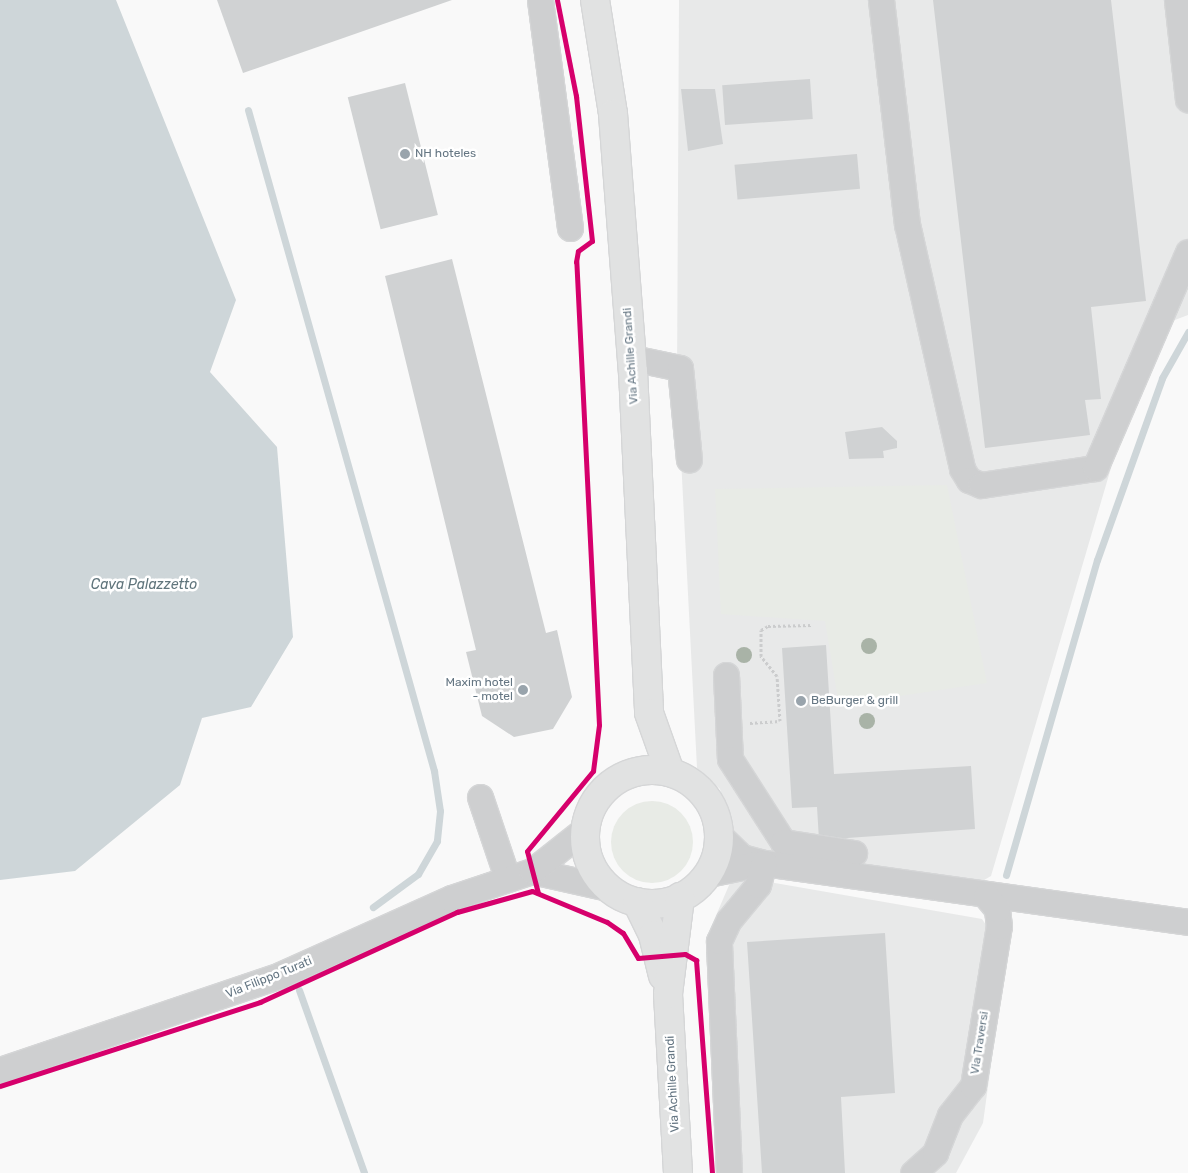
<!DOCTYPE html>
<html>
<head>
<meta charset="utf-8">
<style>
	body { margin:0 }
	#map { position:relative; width:1188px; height:1173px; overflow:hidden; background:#f9f9f9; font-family:Rubik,sans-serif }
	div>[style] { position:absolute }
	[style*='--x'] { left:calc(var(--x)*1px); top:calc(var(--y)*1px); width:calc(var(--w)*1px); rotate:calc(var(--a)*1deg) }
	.built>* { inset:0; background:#e8e9e9 }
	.green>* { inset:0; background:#e8ebe6 }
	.round { border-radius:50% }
	.water>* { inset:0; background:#ced6d9 }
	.stream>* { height:7px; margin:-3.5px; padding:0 3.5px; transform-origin:3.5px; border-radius:3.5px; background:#ced6d9 }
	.building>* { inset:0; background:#d0d2d3; transform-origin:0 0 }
	.path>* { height:3px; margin-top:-1.5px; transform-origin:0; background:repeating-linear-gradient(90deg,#cbcccd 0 2.5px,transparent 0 5px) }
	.roads { filter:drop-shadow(1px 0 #d5d6d7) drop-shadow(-1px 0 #d5d6d7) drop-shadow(0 1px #d5d6d7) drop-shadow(0 -1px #d5d6d7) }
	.minor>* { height:25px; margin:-12.5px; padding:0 12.5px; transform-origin:12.5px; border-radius:12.5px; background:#cecfd0 }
	.major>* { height:28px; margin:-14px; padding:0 14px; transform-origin:14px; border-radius:14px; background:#e1e2e2 }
	.major>.ring { margin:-14px; padding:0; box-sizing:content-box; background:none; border:28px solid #e1e2e2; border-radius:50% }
	.cycleway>* { height:5px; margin:-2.5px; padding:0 2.5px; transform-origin:2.5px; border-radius:2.5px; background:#d6006c }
	.trees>* { width:16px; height:16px; margin:-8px; border-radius:50%; background:#a9b3a7 }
	.dots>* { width:14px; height:14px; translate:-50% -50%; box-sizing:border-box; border:2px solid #fff; border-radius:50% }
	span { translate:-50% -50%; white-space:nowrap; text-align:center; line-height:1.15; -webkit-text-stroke:5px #fff; paint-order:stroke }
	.poi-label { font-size:12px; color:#657683 }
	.left { translate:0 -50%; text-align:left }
	.right { translate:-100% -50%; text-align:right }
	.street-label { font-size:12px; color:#657683 }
	.water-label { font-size:14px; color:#60757c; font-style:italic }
</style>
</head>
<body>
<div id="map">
	<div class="built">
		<div style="clip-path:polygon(679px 0,1188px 0,1188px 315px,1167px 323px,1121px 434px,991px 876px,979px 883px,755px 853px,733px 832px,720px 789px,697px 768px,677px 381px)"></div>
		<div style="clip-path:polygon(757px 880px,982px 919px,1006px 955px,983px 1123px,956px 1173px,724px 1173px,708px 934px,730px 883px)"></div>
	</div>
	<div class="green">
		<div style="clip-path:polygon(947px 485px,987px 683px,839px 705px,825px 621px,721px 614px,715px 489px)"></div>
		<div class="round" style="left:611px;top:801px;width:82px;height:82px"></div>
	</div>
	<div class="water">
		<div style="clip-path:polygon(0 0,116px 0,236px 300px,210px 372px,277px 447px,293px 637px,251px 707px,202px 718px,180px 785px,75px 871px,0 880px)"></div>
	</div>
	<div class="stream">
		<div style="--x:248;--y:110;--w:687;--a:74.28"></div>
		<div style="--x:434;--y:771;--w:40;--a:81.5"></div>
		<div style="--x:440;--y:811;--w:30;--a:96"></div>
		<div style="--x:437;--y:841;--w:38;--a:120"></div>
		<div style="--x:418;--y:874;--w:56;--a:143.7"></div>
		<div style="--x:1006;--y:875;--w:328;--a:-73.9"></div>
		<div style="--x:1097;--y:560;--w:193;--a:-70.3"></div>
		<div style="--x:1162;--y:378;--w:53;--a:-60.5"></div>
		<div style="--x:299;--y:990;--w:194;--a:70.4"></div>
	</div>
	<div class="building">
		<div style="clip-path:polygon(217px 0,452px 0,243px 73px)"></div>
		<div style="clip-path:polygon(933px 0,1111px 0,1146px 301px,1091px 307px,1101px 399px,1085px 400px,1090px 435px,985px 448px)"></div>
		<div style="left:810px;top:79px;width:40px;height:88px;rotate:86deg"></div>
		<div style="left:405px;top:83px;width:136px;height:59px;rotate:76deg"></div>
		<div style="clip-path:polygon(681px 89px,715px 89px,723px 144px,688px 151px)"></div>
		<div style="left:857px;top:154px;width:35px;height:123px;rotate:85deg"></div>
		<div style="clip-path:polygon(452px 259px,546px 633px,557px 630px,572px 697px,553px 729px,514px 737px,482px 716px,466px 652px,476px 650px,385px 276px)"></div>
		<div style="clip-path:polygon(882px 427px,897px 441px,897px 448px,883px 451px,884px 458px,849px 459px,845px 432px)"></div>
		<div style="clip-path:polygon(826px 645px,834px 774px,971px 766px,975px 829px,819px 840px,817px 807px,792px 808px,782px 648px)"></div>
		<div style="clip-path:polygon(885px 933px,895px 1093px,841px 1097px,845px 1173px,762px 1173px,747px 942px)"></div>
	</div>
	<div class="path">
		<div style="--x:750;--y:723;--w:30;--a:-4"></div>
		<div style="--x:780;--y:721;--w:45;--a:-93.8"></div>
		<div style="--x:777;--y:676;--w:26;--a:-129"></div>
		<div style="--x:761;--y:656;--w:26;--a:-90"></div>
		<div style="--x:761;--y:630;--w:8;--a:-30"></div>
		<div style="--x:768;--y:626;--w:44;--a:-1.3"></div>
	</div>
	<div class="roads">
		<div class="minor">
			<div style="--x:540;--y:0;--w:230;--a:82.5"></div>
			<div style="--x:881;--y:0;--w:226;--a:83.4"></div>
			<div style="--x:907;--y:224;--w:251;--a:77.3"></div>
			<div style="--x:962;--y:469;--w:13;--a:58"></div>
			<div style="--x:969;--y:480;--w:13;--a:23"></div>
			<div style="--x:981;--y:485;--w:115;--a:-8.5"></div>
			<div style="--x:1095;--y:468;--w:235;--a:-66.7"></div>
			<div style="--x:1177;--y:0;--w:100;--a:83.7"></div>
			<div style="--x:632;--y:358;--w:49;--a:11.8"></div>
			<div style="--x:680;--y:368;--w:92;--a:84.4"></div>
			<div style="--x:726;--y:675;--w:84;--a:87.3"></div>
			<div style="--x:730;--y:759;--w:98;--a:57.4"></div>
			<div style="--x:783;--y:842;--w:72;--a:8.8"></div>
			<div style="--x:480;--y:797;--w:84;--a:71.4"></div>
			<div style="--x:719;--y:835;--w:32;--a:44"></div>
			<div style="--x:742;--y:857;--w:23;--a:15"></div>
			<div style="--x:764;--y:863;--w:428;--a:7.9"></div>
			<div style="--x:532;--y:871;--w:78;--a:12.6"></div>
			<div style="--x:708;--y:874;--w:55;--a:-11.5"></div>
			<div style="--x:0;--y:1070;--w:296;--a:-18.7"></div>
			<div style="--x:280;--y:975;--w:188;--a:-24.2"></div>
			<div style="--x:451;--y:898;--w:85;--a:-18.4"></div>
			<div style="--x:532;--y:871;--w:68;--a:-38.4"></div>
			<div style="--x:729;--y:1173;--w:232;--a:-92.5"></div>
			<div style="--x:719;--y:941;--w:23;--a:-65"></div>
			<div style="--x:729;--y:920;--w:45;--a:-50.4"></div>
			<div style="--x:758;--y:885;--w:23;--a:-75"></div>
			<div style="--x:913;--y:1173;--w:30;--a:-42"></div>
			<div style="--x:935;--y:1153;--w:41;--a:-68.5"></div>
			<div style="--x:950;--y:1115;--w:37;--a:-52"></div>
			<div style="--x:973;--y:1086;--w:162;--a:-80.8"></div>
			<div style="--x:999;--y:926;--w:17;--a:-97"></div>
			<div style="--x:997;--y:909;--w:17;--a:-130"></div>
		</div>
		<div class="major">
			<div style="--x:595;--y:0;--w:115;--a:81"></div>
			<div style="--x:613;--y:114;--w:258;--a:85.6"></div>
			<div style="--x:633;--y:371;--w:342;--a:87.3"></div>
			<div style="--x:649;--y:713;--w:63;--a:70.4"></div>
			<div class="ring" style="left:585px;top:770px;width:106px;height:106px"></div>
			<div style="--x:637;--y:902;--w:37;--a:64"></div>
			<div style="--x:653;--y:935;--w:42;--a:76.3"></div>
			<div style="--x:678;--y:1173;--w:179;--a:-93.2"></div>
			<div style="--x:668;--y:994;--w:98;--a:-82.9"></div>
		</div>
	</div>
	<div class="cycleway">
		<div style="--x:538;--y:893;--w:43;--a:-104.7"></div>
		<div style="--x:527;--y:851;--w:104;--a:-50.5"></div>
		<div style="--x:593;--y:771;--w:46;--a:-82.6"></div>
		<div style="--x:599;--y:725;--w:464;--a:-92.8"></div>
		<div style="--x:576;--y:262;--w:11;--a:-80"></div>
		<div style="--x:578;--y:251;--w:17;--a:-36"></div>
		<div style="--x:592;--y:241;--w:146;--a:-96.3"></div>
		<div style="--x:576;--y:96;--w:98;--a:-101.2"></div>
		<div style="--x:0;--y:1086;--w:273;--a:-17.9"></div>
		<div style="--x:260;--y:1002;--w:217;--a:-24.6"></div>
		<div style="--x:457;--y:912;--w:78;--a:-15.6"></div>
		<div style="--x:532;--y:891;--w:81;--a:22.5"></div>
		<div style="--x:607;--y:922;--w:19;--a:35"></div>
		<div style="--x:623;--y:933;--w:29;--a:59"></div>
		<div style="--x:638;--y:958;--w:47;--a:-4.9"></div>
		<div style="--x:685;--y:954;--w:13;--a:29"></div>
		<div style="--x:696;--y:960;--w:214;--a:85.7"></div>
	</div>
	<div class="trees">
		<div style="left:869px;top:646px"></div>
		<div style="left:744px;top:655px"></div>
		<div style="left:867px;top:721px"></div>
	</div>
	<div class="dots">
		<div style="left:405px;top:154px;background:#99a4ac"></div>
		<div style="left:523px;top:690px;background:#99a4ac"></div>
		<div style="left:801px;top:701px;background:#99a4ac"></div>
	</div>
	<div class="poi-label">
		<span class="left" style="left:415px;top:154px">NH hoteles</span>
		<span class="right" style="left:513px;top:690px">Maxim hotel<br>- motel</span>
		<span class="left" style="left:811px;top:701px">BeBurger &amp; grill</span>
	</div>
	<div class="street-label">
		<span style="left:631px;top:356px;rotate:-94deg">Via Achille Grandi</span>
		<span style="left:269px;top:978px;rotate:-22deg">Via Filippo Turati</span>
		<span style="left:980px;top:1043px;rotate:-81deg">Via Traversi</span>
		<span style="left:673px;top:1084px;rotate:-93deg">Via Achille Grandi</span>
	</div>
	<div class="water-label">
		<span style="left:144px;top:585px">Cava Palazzetto</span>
	</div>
</div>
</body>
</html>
